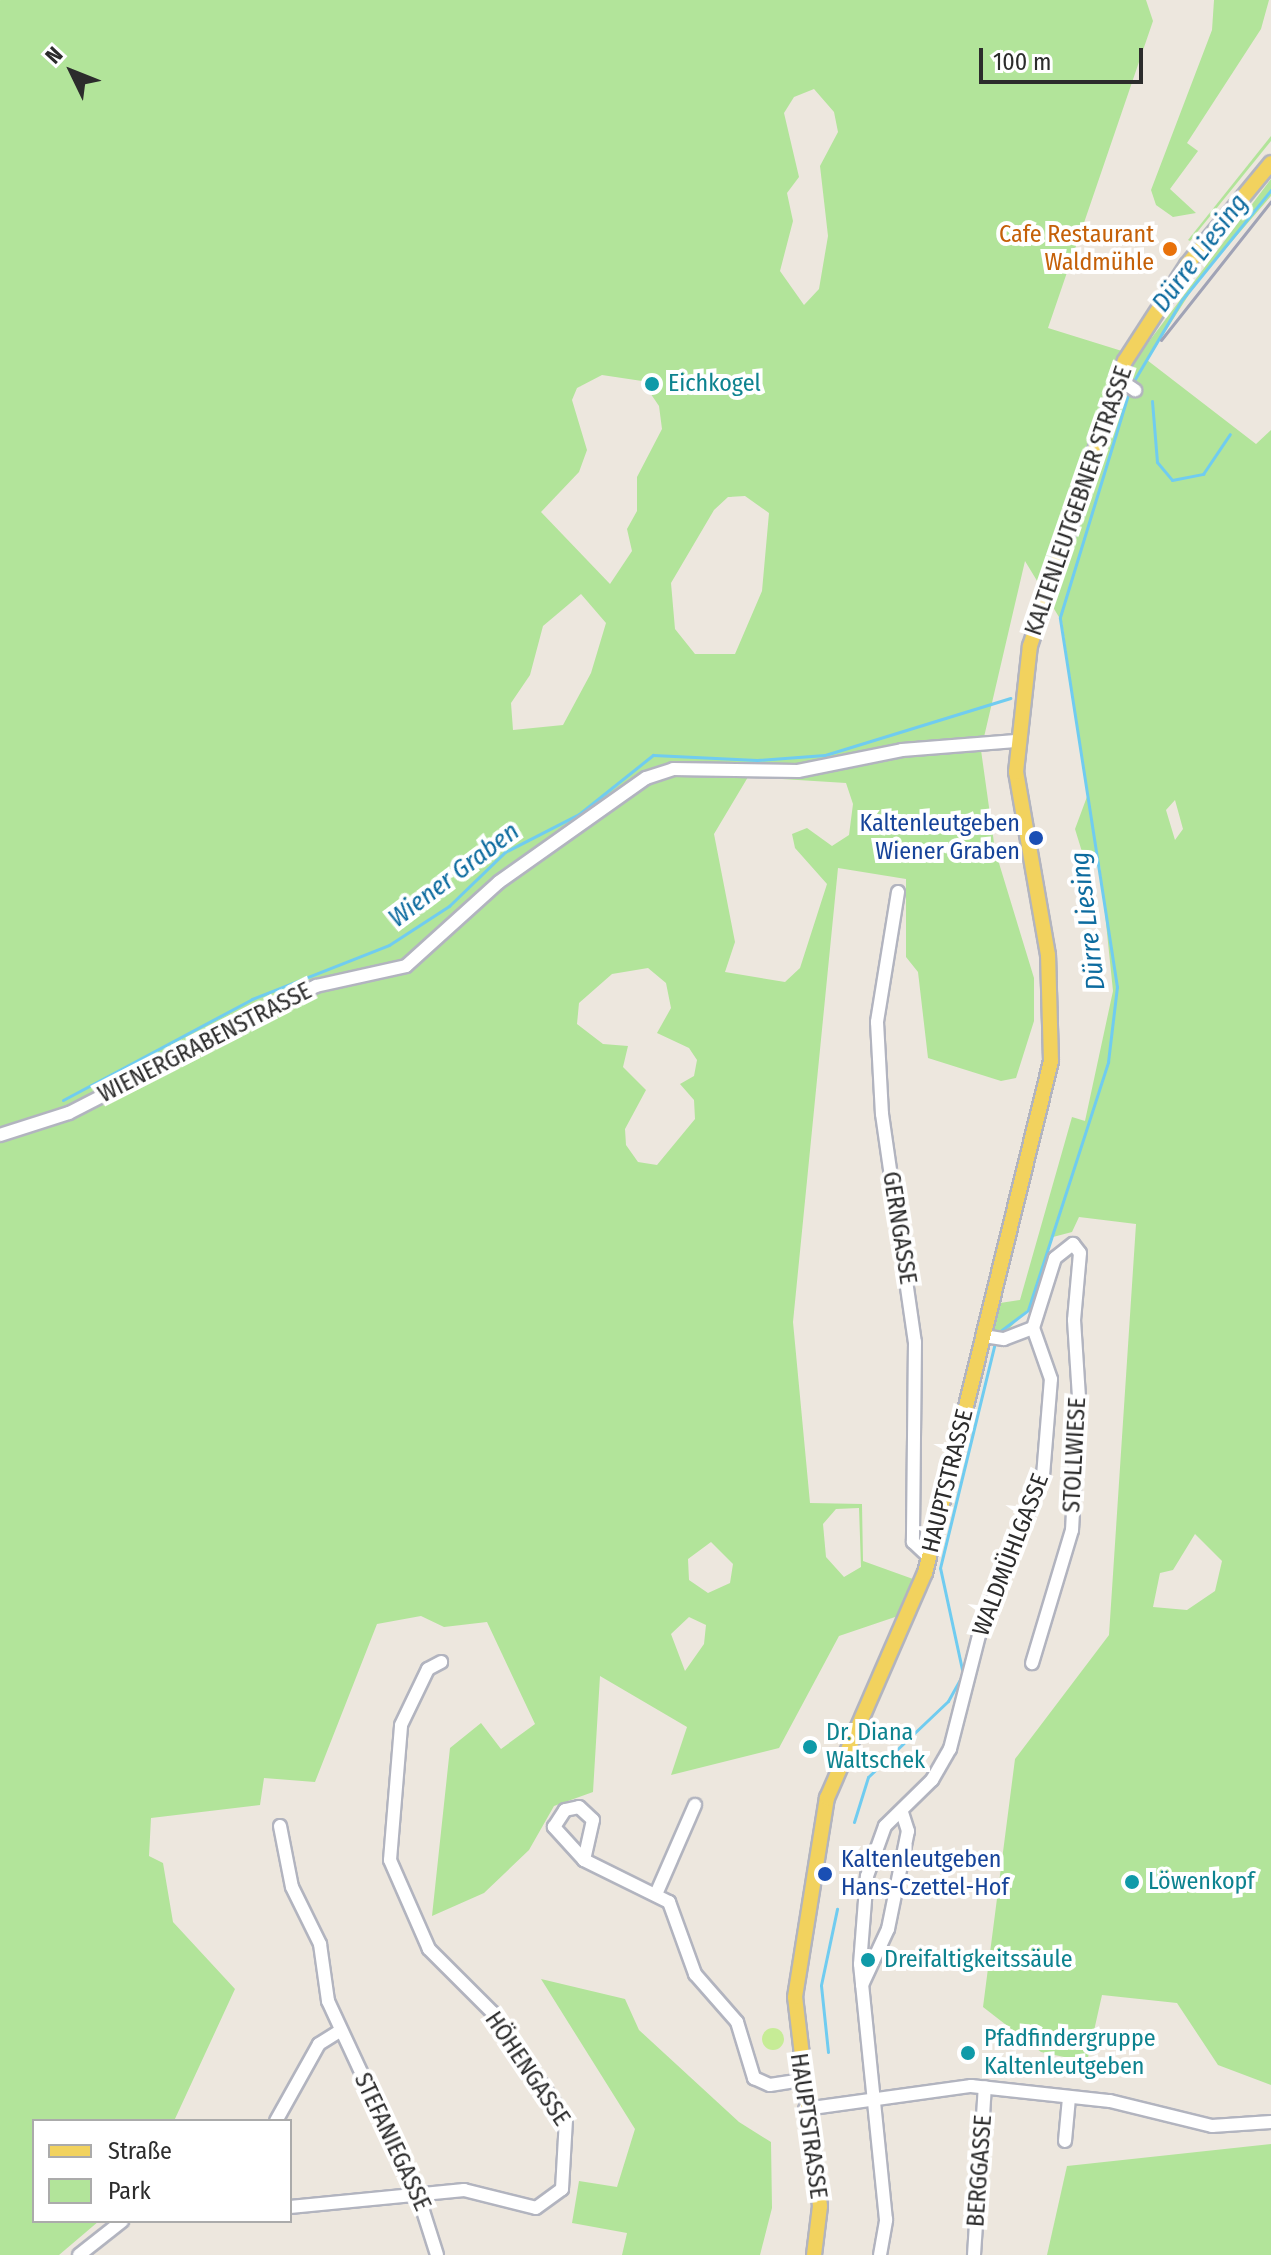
<!DOCTYPE html>
<html>
<head>
<meta charset="utf-8">
<style>
	body { margin:0 }
	#map { position:relative; width:1271px; height:2255px; overflow:hidden; background:#ede7de; font-family:"Fira Sans Condensed",sans-serif }
	div>[style] { position:absolute }
	[style*='--x'] { left:calc(var(--x)*1px); top:calc(var(--y)*1px); width:calc(var(--w)*1px); rotate:calc(var(--a)*1deg) }
	.green>* { inset:0; background:#b2e49a }
	.pitch>* { inset:0; background:#c6ec96 }
	.round { border-radius:50% }
	.stream>* { height:3px; margin:-1.5px; padding:0 1.5px; transform-origin:1.5px; border-radius:1.5px; background:#70ccf0 }
	.roads { filter:drop-shadow(2px 0 #b2b4bf) drop-shadow(-2px 0 #b2b4bf) drop-shadow(0 2px #b2b4bf) drop-shadow(0 -2px #b2b4bf) }
	.minor>* { height:12px; margin:-6px; padding:0 6px; transform-origin:6px; border-radius:6px; background:#fff }
	.major>* { height:14px; margin:-7px; padding:0 7px; transform-origin:7px; border-radius:7px; background:#f2d25e }
	.rail>* { height:3px; margin:-1.5px; padding:0 1.5px; transform-origin:1.5px; border-radius:1.5px; background:#a0a3b6 }
	.dots>* { width:22px; height:22px; translate:-50% -50%; box-sizing:border-box; border:4px solid #fff; border-radius:50% }
	span { translate:-50% -50%; white-space:nowrap; text-align:center; line-height:1.15; -webkit-text-stroke:8px #fff; paint-order:stroke }
	.food-label { font-size:24px; color:#c56008 }
	.right { translate:-100% -50%; text-align:right }
	.culture-label { font-size:24px; color:#0d838f }
	.left { translate:0 -50%; text-align:left }
	.street-label { font-size:24px; color:#2c2c2c }
	.transit-label { font-size:24px; color:#164399 }
	.water-label { font-size:26px; color:#0c6b9f; font-style:italic }
	.legend { position:absolute; left:32px; top:2119px; width:260px; height:104px; box-sizing:border-box; background:#fff; border:2px solid #ababab; margin:0; padding:10px 14px; list-style:none; font-size:24px; color:#2c2c2c }
	.legend li { display:flex; align-items:center; gap:16px; height:40px }
	.legend b { width:40px; border:2px solid #ababab }
	.north { position:absolute; left:32px; top:32px; width:80px; height:80px; -webkit-text-stroke:6px #fff; paint-order:stroke; rotate:313deg; font-size:22px; font-weight:700; line-height:32px; text-align:center; color:#2c2c2c }
	.north::after { content:''; display:block; margin:auto; width:28px; height:36px; background:#2c2c2c; clip-path:polygon(50% 0,100% 100%,50% 72%,0 100%) }
	.scale { position:absolute; left:979px; top:48px; width:164px; height:36px; box-sizing:border-box; border:4px solid #2c2c2c; border-top:0; padding-left:10px; font-size:24px; line-height:28px; white-space:nowrap; color:#2c2c2c; -webkit-text-stroke:6px #fff; paint-order:stroke }
</style>
</head>
<body>
<div id="map">
	<div class="green">
		<div style="clip-path:polygon(evenodd,0 0,1146px 0,1153px 21px,1048px 328px,1138px 356px,1271px 179px,1271px 196px,1197px 282px,1147px 360px,1256px 444px,1271px 430px,1271px 2085px,1218px 2065px,1177px 2003px,1102px 1995px,1087px 2062px,1041px 2052px,983px 2007px,1015px 1759px,1109px 1635px,1136px 1224px,1079px 1217px,1072px 1232px,1053px 1237px,1031px 1306px,1003px 1335px,991px 1333px,1000px 1303px,1020px 1300px,1072px 1117px,1085px 1121px,1113px 991px,1100px 865px,1086px 865px,1075px 829px,1088px 794px,1062px 622px,1025px 561px,981px 750px,995px 850px,1034px 978px,1034px 1021px,1016px 1078px,1001px 1081px,928px 1058px,918px 972px,906px 957px,906px 879px,838px 868px,793px 1322px,810px 1503px,862px 1504px,863px 1561px,913px 1579px,898px 1616px,839px 1636px,779px 1748px,671px 1775px,687px 1727px,600px 1676px,593px 1792px,554px 1806px,529px 1850px,484px 1893px,432px 1916px,450px 1748px,481px 1723px,501px 1749px,535px 1724px,487px 1622px,444px 1627px,421px 1616px,377px 1624px,315px 1782px,264px 1778px,260px 1805px,151px 1818px,149px 1856px,163px 1863px,173px 1922px,235px 1989px,174px 2121px,34px 2121px,34px 2221px,99px 2221px,59px 2255px,0 2255px,0 0,814px 89px,834px 112px,838px 132px,820px 166px,828px 236px,819px 289px,804px 305px,780px 271px,793px 221px,787px 193px,799px 177px,784px 113px,794px 97px,814px 89px,0 0,602px 375px,642px 381px,659px 406px,662px 429px,637px 477px,637px 511px,627px 529px,632px 551px,610px 584px,541px 512px,579px 472px,587px 450px,572px 400px,577px 388px,602px 375px,0 0,745px 496px,769px 513px,762px 591px,735px 654px,695px 654px,675px 629px,671px 583px,714px 510px,728px 497px,745px 496px,0 0,581px 594px,606px 623px,591px 673px,563px 725px,513px 730px,511px 703px,530px 675px,543px 626px,581px 594px,0 0,748px 777px,846px 783px,853px 804px,849px 835px,832px 846px,807px 828px,792px 834px,795px 848px,827px 884px,800px 968px,785px 982px,725px 972px,735px 942px,714px 834px,748px 777px,0 0,1175px 800px,1183px 829px,1175px 840px,1166px 810px,1175px 800px,0 0,648px 968px,666px 983px,671px 1008px,657px 1033px,689px 1048px,697px 1060px,694px 1076px,680px 1084px,694px 1100px,695px 1119px,657px 1165px,638px 1162px,626px 1145px,625px 1129px,646px 1090px,623px 1067px,628px 1046px,603px 1044px,577px 1024px,579px 1003px,612px 974px,648px 968px,0 0,859px 1508px,861px 1567px,844px 1577px,826px 1557px,823px 1524px,836px 1509px,859px 1508px,0 0,1195px 1534px,1222px 1561px,1215px 1591px,1187px 1610px,1153px 1607px,1160px 1573px,1173px 1570px,1195px 1534px,0 0,711px 1542px,733px 1564px,730px 1583px,708px 1593px,689px 1580px,688px 1559px,711px 1542px,0 0,689px 1617px,706px 1625px,704px 1644px,685px 1671px,671px 1634px,689px 1617px)"></div>
		<div style="clip-path:polygon(1214px 0,1269px 0,1261px 29px,1187px 143px,1198px 151px,1170px 189px,1196px 213px,1173px 217px,1156px 205px,1151px 190px,1212px 30px)"></div>
		<div style="clip-path:polygon(1271px 136px,1271px 141px,1190px 241px,1188px 240px)"></div>
		<div style="clip-path:polygon(541px 1979px,625px 1999px,639px 2030px,739px 2122px,771px 2142px,772px 2208px,760px 2255px,622px 2255px,627px 2233px,572px 2223px,579px 2181px,617px 2187px,635px 2129px)"></div>
		<div style="clip-path:polygon(1271px 2144px,1271px 2255px,1047px 2255px,1067px 2166px)"></div>
	</div>
	<div class="pitch">
		<div class="round" style="left:762px;top:2028px;width:22px;height:22px"></div>
	</div>
	<div class="stream">
		<div style="--x:1132;--y:384;--w:96;--a:-59.4"></div>
		<div style="--x:1181;--y:301;--w:143;--a:-51"></div>
		<div style="--x:1152;--y:401;--w:61;--a:85.3"></div>
		<div style="--x:1157;--y:462;--w:23;--a:50"></div>
		<div style="--x:1172;--y:480;--w:32;--a:-11"></div>
		<div style="--x:1203;--y:474;--w:48;--a:-56"></div>
		<div style="--x:63;--y:1100;--w:214;--a:-28.1"></div>
		<div style="--x:252;--y:999;--w:147;--a:-21.5"></div>
		<div style="--x:389;--y:945;--w:72;--a:-33"></div>
		<div style="--x:449;--y:906;--w:78;--a:-44"></div>
		<div style="--x:505;--y:852;--w:83;--a:-27.2"></div>
		<div style="--x:579;--y:814;--w:95;--a:-38.6"></div>
		<div style="--x:653;--y:755;--w:104;--a:2.8"></div>
		<div style="--x:757;--y:760;--w:68;--a:-4.2"></div>
		<div style="--x:825;--y:755;--w:194;--a:-17.1"></div>
		<div style="--x:999;--y:1332;--w:36;--a:-37"></div>
		<div style="--x:1028;--y:1310;--w:261;--a:-72.1"></div>
		<div style="--x:1108;--y:1062;--w:76;--a:-83.2"></div>
		<div style="--x:1117;--y:987;--w:374;--a:-98.8"></div>
		<div style="--x:1060;--y:617;--w:236;--a:-73"></div>
		<div style="--x:854;--y:1822;--w:47;--a:-72.7"></div>
		<div style="--x:868;--y:1777;--w:110;--a:-43.5"></div>
		<div style="--x:948;--y:1701;--w:31;--a:-61"></div>
		<div style="--x:963;--y:1674;--w:108;--a:-102.2"></div>
		<div style="--x:940;--y:1568;--w:232;--a:-76.3"></div>
		<div style="--x:828;--y:2052;--w:67;--a:-96"></div>
		<div style="--x:821;--y:1985;--w:78;--a:-78.1"></div>
	</div>
	<div class="roads">
		<div class="minor">
			<div style="--x:1117;--y:378;--w:22;--a:34"></div>
			<div style="--x:898;--y:892;--w:132;--a:99.2"></div>
			<div style="--x:877;--y:1022;--w:92;--a:86.9"></div>
			<div style="--x:882;--y:1114;--w:230;--a:81.8"></div>
			<div style="--x:915;--y:1342;--w:200;--a:90.6"></div>
			<div style="--x:913;--y:1542;--w:22;--a:43"></div>
			<div style="--x:0;--y:1135;--w:72;--a:-17.7"></div>
			<div style="--x:69;--y:1113;--w:278;--a:-27.2"></div>
			<div style="--x:316;--y:986;--w:92;--a:-12.5"></div>
			<div style="--x:406;--y:966;--w:125;--a:-42.1"></div>
			<div style="--x:499;--y:882;--w:180;--a:-35.3"></div>
			<div style="--x:646;--y:778;--w:28;--a:-18"></div>
			<div style="--x:673;--y:769;--w:125;--a:0.9"></div>
			<div style="--x:798;--y:771;--w:106;--a:-11.4"></div>
			<div style="--x:902;--y:750;--w:114;--a:-4.5"></div>
			<div style="--x:984;--y:1336;--w:20;--a:9"></div>
			<div style="--x:1004;--y:1339;--w:31;--a:-21"></div>
			<div style="--x:280;--y:1826;--w:62;--a:78.9"></div>
			<div style="--x:292;--y:1887;--w:64;--a:63.8"></div>
			<div style="--x:320;--y:1944;--w:58;--a:82"></div>
			<div style="--x:328;--y:2001;--w:214;--a:65.1"></div>
			<div style="--x:418;--y:2195;--w:63;--a:72.4"></div>
			<div style="--x:584;--y:1860;--w:45;--a:-132.3"></div>
			<div style="--x:554;--y:1827;--w:20;--a:-57"></div>
			<div style="--x:565;--y:1810;--w:14;--a:-12"></div>
			<div style="--x:579;--y:1807;--w:19;--a:43"></div>
			<div style="--x:593;--y:1820;--w:41;--a:102.7"></div>
			<div style="--x:584;--y:1860;--w:95;--a:26.3"></div>
			<div style="--x:669;--y:1902;--w:77;--a:70.1"></div>
			<div style="--x:695;--y:1974;--w:64;--a:48.8"></div>
			<div style="--x:737;--y:2022;--w:59;--a:73.1"></div>
			<div style="--x:754;--y:2078;--w:17;--a:24"></div>
			<div style="--x:770;--y:2085;--w:30;--a:-9"></div>
			<div style="--x:657;--y:1892;--w:95;--a:-66.4"></div>
			<div style="--x:862;--y:1985;--w:62;--a:-65.1"></div>
			<div style="--x:888;--y:1929;--w:100;--a:-78.5"></div>
			<div style="--x:908;--y:1831;--w:19;--a:-108"></div>
			<div style="--x:805;--y:2109;--w:168;--a:-7.9"></div>
			<div style="--x:971;--y:2086;--w:140;--a:6.2"></div>
			<div style="--x:1110;--y:2101;--w:105;--a:13.8"></div>
			<div style="--x:1212;--y:2126;--w:59;--a:-3.9"></div>
			<div style="--x:276;--y:2121;--w:88;--a:-60.8"></div>
			<div style="--x:319;--y:2044;--w:25;--a:-32"></div>
			<div style="--x:1065;--y:2141;--w:43;--a:-84.7"></div>
			<div style="--x:290;--y:2207;--w:175;--a:-5.6"></div>
			<div style="--x:464;--y:2190;--w:74;--a:14"></div>
			<div style="--x:536;--y:2208;--w:32;--a:-36"></div>
			<div style="--x:562;--y:2189;--w:69;--a:-86.7"></div>
			<div style="--x:566;--y:2120;--w:130;--a:-124.3"></div>
			<div style="--x:493;--y:2013;--w:91;--a:-135"></div>
			<div style="--x:429;--y:1949;--w:97;--a:-113.7"></div>
			<div style="--x:390;--y:1860;--w:135;--a:-85.3"></div>
			<div style="--x:401;--y:1725;--w:62;--a:-64.3"></div>
			<div style="--x:428;--y:1669;--w:15;--a:-28"></div>
			<div style="--x:79;--y:2255;--w:55;--a:-38.3"></div>
			<div style="--x:880;--y:2255;--w:36;--a:-80"></div>
			<div style="--x:886;--y:2220;--w:257;--a:-95.8"></div>
			<div style="--x:860;--y:1964;--w:88;--a:-85.5"></div>
			<div style="--x:867;--y:1876;--w:53;--a:-70.2"></div>
			<div style="--x:885;--y:1826;--w:66;--a:-44.4"></div>
			<div style="--x:932;--y:1780;--w:36;--a:-60"></div>
			<div style="--x:950;--y:1749;--w:118;--a:-75.7"></div>
			<div style="--x:979;--y:1635;--w:171;--a:-68.1"></div>
			<div style="--x:1043;--y:1476;--w:97;--a:-85.3"></div>
			<div style="--x:1051;--y:1379;--w:54;--a:-109.4"></div>
			<div style="--x:1033;--y:1328;--w:73;--a:-72.6"></div>
			<div style="--x:1055;--y:1258;--w:23;--a:-38"></div>
			<div style="--x:1073;--y:1244;--w:11;--a:52"></div>
			<div style="--x:1080;--y:1253;--w:67;--a:95.1"></div>
			<div style="--x:1074;--y:1320;--w:77;--a:86.3"></div>
			<div style="--x:1079;--y:1397;--w:133;--a:93"></div>
			<div style="--x:1072;--y:1530;--w:139;--a:106.7"></div>
			<div style="--x:974;--y:2255;--w:168;--a:-86.3"></div>
		</div>
		<div class="major">
			<div style="--x:814;--y:2255;--w:49;--a:-83"></div>
			<div style="--x:820;--y:2206;--w:210;--a:-96.8"></div>
			<div style="--x:795;--y:1997;--w:202;--a:-80.9"></div>
			<div style="--x:827;--y:1798;--w:245;--a:-66.5"></div>
			<div style="--x:925;--y:1573;--w:527;--a:-76.17"></div>
			<div style="--x:1051;--y:1061;--w:106;--a:-91.6"></div>
			<div style="--x:1048;--y:955;--w:186;--a:-99.9"></div>
			<div style="--x:1016;--y:772;--w:127;--a:-83.7"></div>
			<div style="--x:1030;--y:646;--w:300;--a:-71.6"></div>
			<div style="--x:1125;--y:361;--w:114;--a:-57.1"></div>
			<div style="--x:1187;--y:265;--w:132;--a:-50.5"></div>
		</div>
	</div>
	<div class="rail">
		<div style="--x:1161;--y:340;--w:177;--a:-51.6"></div>
	</div>
	<div class="dots">
		<div style="left:1170px;top:249px;background:#e8710a"></div>
		<div style="left:652px;top:384px;background:#0f9aa8"></div>
		<div style="left:1036px;top:838px;background:#1a4fb4"></div>
		<div style="left:810px;top:1747px;background:#0f9aa8"></div>
		<div style="left:825px;top:1874px;background:#1a4fb4"></div>
		<div style="left:1132px;top:1882px;background:#0f9aa8"></div>
		<div style="left:868px;top:1960px;background:#0f9aa8"></div>
		<div style="left:968px;top:2053px;background:#0f9aa8"></div>
	</div>
	<div class="food-label">
		<span class="right" style="left:1154px;top:249px">Cafe Restaurant<br>Waldmühle</span>
	</div>
	<div class="culture-label">
		<span class="left" style="left:668px;top:384px">Eichkogel</span>
		<span class="left" style="left:826px;top:1747px">Dr. Diana<br>Waltschek</span>
		<span class="left" style="left:1148px;top:1882px">Löwenkopf</span>
		<span class="left" style="left:884px;top:1960px">Dreifaltigkeitssäule</span>
		<span class="left" style="left:984px;top:2053px">Pfadfindergruppe<br>Kaltenleutgeben</span>
	</div>
	<div class="street-label">
		<span style="left:1079px;top:501px;rotate:-71deg">KALTENLEUTGEBNER STRASSE</span>
		<span style="left:205px;top:1043px;rotate:-27deg">WIENERGRABENSTRASSE</span>
		<span style="left:899px;top:1228px;rotate:81deg">GERNGASSE</span>
		<span style="left:1075px;top:1455px;rotate:-87deg">STOLLWIESE</span>
		<span style="left:948px;top:1481px;rotate:-76deg">HAUPTSTRASSE</span>
		<span style="left:1011px;top:1555px;rotate:-69deg">WALDMÜHLGASSE</span>
		<span style="left:527px;top:2069px;rotate:56deg">HÖHENGASSE</span>
		<span style="left:808px;top:2126px;rotate:82deg">HAUPTSTRASSE</span>
		<span style="left:392px;top:2142px;rotate:65deg">STEFANIEGASSE</span>
		<span style="left:980px;top:2171px;rotate:-86deg">BERGGASSE</span>
	</div>
	<div class="transit-label">
		<span class="right" style="left:1020px;top:838px">Kaltenleutgeben<br>Wiener Graben</span>
		<span class="left" style="left:841px;top:1874px">Kaltenleutgeben<br>Hans-Czettel-Hof</span>
	</div>
	<div class="water-label">
		<span style="left:1200px;top:253px;rotate:-53deg">Dürre Liesing</span>
		<span style="left:454px;top:875px;rotate:-37deg">Wiener Graben</span>
		<span style="left:1088px;top:921px;rotate:-97deg">Dürre Liesing</span>
	</div>
	<ul class="legend">
	<li><b style="height:10px;background:#f2d25e"></b>Straße</li>
	<li><b style="height:22px;background:#b2e49a"></b>Park</li>
	</ul>
	<div class="north">N</div>
	<div class="scale">100 m</div>
</div>
</body>
</html>
